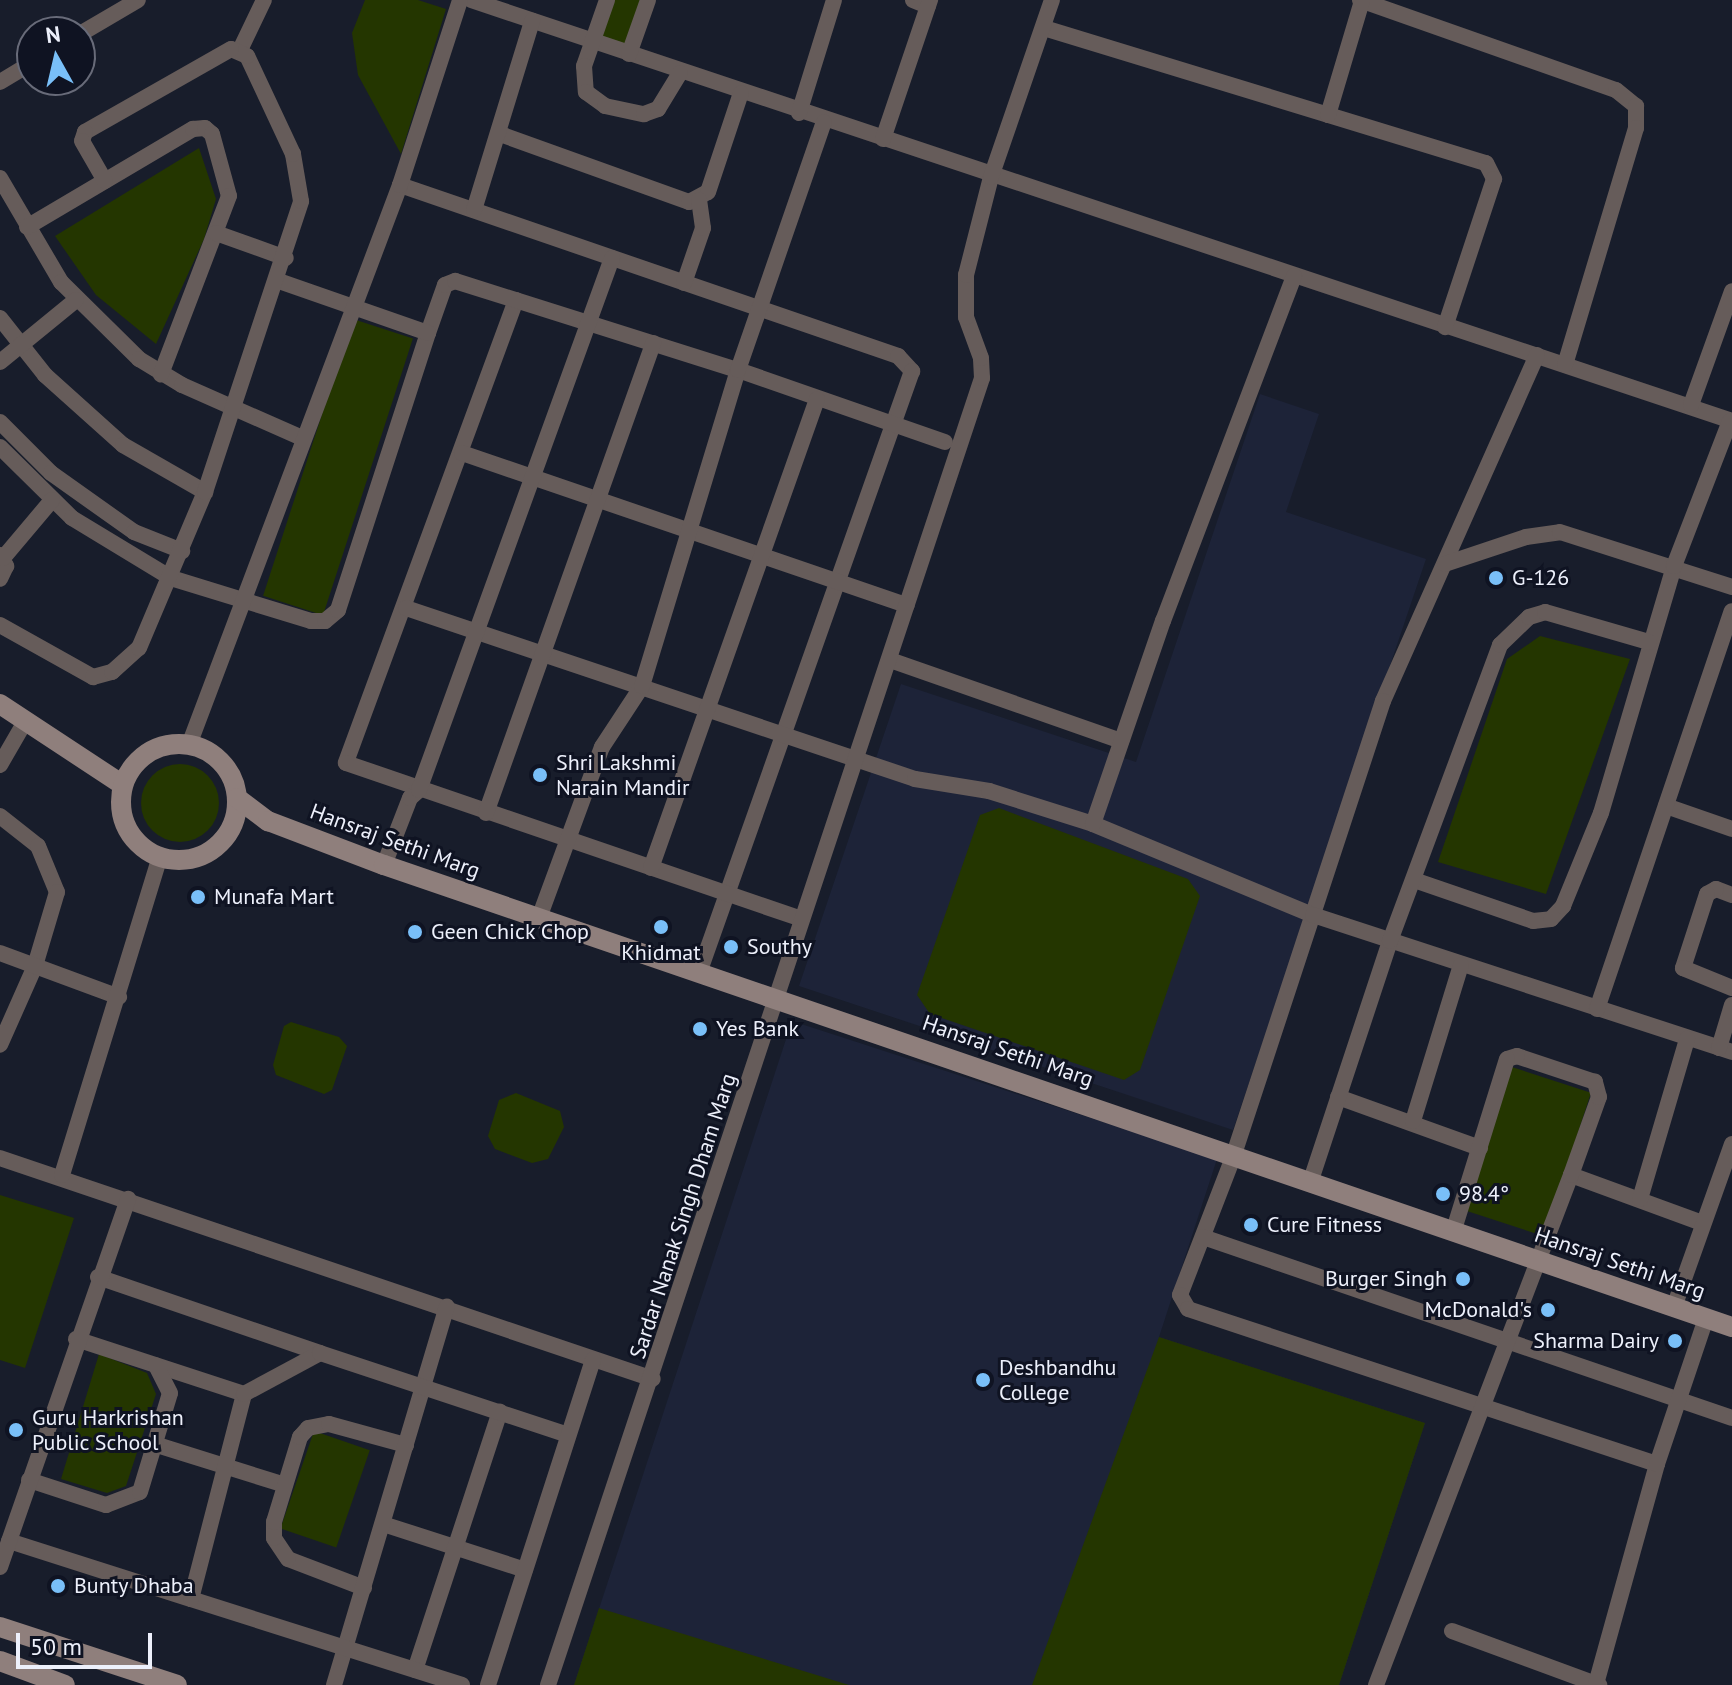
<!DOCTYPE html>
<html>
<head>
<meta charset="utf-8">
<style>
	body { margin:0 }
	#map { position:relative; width:1732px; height:1685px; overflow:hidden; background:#181d2b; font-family:"PT Sans",sans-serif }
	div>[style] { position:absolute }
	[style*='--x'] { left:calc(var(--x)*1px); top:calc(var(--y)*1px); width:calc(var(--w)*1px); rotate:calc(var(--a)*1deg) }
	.built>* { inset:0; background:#1d2338 }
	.green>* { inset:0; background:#243600; transform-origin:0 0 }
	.round { border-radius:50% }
	.street>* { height:16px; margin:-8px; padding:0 8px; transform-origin:8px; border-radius:8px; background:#665c5a }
	.secondary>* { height:20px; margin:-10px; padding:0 10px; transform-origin:10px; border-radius:10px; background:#8f7f7c }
	.secondary>.ring { margin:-10px; padding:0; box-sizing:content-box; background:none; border:20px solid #8f7f7c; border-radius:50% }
	.dots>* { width:22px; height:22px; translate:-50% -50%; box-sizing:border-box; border:4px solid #0f1322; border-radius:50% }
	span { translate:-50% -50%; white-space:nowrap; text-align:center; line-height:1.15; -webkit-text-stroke:6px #0f1322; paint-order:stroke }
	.poi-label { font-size:22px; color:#edf0fb }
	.left { translate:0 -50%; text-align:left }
	.right { translate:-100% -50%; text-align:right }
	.street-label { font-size:22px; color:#edf0fb }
	.north { position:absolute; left:16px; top:16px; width:80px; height:80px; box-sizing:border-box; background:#0f1322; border:2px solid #686b79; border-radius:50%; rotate:352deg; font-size:22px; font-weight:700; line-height:32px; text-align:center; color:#edf0fb }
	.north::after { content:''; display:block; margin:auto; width:28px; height:36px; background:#79bff8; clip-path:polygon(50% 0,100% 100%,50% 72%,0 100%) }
	.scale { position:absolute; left:16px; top:1633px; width:136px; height:36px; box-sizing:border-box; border:4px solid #edf0fb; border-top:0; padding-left:10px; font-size:24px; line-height:28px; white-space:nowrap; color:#edf0fb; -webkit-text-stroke:6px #0f1322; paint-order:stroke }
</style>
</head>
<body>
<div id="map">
	<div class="built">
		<div style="clip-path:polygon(1260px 394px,1319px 414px,1286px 512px,1426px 559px,1233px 1130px,799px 986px,901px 684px,1136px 762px)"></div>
		<div style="clip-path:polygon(792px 1021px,1217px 1159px,1159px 1337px,1425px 1423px,1339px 1685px,574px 1685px)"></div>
	</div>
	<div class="green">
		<div style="clip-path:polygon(365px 0,418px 0,446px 9px,401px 154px,358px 75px,352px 33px)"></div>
		<div style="clip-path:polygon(614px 0,645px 0,630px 46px,602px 37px)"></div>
		<div style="clip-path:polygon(199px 148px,216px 199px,204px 239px,156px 344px,96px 295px,55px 236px)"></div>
		<div style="left:353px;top:319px;width:63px;height:291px;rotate:18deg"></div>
		<div style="clip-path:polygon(1540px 636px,1630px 659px,1546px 894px,1438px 862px,1507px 659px)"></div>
		<div class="round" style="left:141px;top:764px;width:78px;height:78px"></div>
		<div style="clip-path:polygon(999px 808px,1188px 879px,1200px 896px,1140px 1070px,1124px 1080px,930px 1014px,917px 995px,980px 815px)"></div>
		<div style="clip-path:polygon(291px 1022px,339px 1037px,347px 1046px,332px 1090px,324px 1094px,276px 1075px,273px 1065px,284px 1026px)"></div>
		<div style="left:1512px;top:1067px;width:83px;height:151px;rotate:18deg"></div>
		<div style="clip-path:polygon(516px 1093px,560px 1111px,564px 1127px,548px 1159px,532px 1163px,495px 1149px,488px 1136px,499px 1100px)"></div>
		<div style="clip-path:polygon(0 1195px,74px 1218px,25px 1368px,0 1360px)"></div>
		<div style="clip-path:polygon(1159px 1337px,1425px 1423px,1339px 1685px,1032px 1685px)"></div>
		<div style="clip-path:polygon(99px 1354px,147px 1373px,156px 1394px,126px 1486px,107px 1493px,61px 1479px)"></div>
		<div style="left:314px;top:1431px;width:59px;height:103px;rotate:19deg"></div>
		<div style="clip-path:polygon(599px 1608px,849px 1685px,574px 1685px)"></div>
	</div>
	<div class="street">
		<div style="--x:471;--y:0;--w:1329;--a:18.46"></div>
		<div style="--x:607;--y:0;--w:70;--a:109.2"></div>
		<div style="--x:584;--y:66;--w:26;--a:86"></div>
		<div style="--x:586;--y:92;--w:24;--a:36"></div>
		<div style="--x:605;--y:106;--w:40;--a:12"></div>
		<div style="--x:644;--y:114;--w:15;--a:-20"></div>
		<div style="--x:658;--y:109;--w:42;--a:-58.6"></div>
		<div style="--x:913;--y:0;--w:16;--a:22"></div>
		<div style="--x:1360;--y:0;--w:271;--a:19.4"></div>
		<div style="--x:1616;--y:90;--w:26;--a:39"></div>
		<div style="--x:1636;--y:106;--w:22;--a:90"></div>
		<div style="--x:1636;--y:128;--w:247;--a:106.7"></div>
		<div style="--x:1044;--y:28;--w:462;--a:17"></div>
		<div style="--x:1486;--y:163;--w:18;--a:63"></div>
		<div style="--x:1494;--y:179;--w:156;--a:108.3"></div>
		<div style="--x:80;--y:34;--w:67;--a:-30.4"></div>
		<div style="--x:240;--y:50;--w:55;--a:-64.4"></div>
		<div style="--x:629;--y:54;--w:57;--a:-70.6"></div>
		<div style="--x:0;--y:82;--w:37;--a:-31"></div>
		<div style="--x:799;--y:113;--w:118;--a:-72.8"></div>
		<div style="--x:1328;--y:115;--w:119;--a:-73.4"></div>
		<div style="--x:500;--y:134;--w:201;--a:19.8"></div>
		<div style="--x:689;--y:202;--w:21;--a:-28"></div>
		<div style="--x:708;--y:192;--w:104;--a:-71.6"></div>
		<div style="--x:883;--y:139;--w:147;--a:-71.3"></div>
		<div style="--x:0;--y:178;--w:121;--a:59.6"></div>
		<div style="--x:61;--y:282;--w:110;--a:44.6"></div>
		<div style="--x:139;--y:359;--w:50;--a:31.2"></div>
		<div style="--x:182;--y:385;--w:131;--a:23.8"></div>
		<div style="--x:400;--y:185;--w:527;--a:18.95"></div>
		<div style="--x:898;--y:356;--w:21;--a:47"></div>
		<div style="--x:912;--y:371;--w:639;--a:109.48"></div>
		<div style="--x:474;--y:210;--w:198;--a:-72.9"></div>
		<div style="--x:27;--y:227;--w:193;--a:-30.6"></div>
		<div style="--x:193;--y:129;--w:12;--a:-5"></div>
		<div style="--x:205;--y:128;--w:9;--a:41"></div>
		<div style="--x:212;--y:134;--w:64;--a:74.7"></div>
		<div style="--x:229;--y:196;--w:191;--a:110.9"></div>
		<div style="--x:216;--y:233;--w:74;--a:19.7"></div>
		<div style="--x:684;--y:283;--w:58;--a:-70.9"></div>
		<div style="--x:703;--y:228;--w:28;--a:-98"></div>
		<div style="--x:516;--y:300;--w:493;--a:110.2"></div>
		<div style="--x:346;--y:763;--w:481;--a:18.9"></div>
		<div style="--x:0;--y:318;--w:73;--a:51.7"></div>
		<div style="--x:45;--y:375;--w:105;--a:41.9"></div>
		<div style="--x:123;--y:445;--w:95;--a:29.8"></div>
		<div style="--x:428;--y:333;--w:51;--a:-70.5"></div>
		<div style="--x:445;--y:285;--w:11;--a:-22"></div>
		<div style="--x:455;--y:281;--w:297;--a:17.5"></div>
		<div style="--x:738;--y:370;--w:219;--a:19.2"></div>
		<div style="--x:1537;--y:355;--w:379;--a:114"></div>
		<div style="--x:1383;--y:701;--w:478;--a:108.2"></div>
		<div style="--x:1234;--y:1155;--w:150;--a:111.1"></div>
		<div style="--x:1180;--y:1295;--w:16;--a:60"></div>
		<div style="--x:1188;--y:1309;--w:494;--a:18.3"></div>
		<div style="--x:0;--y:362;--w:98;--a:-39.2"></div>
		<div style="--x:1691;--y:405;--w:121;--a:-70.2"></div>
		<div style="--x:0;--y:422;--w:72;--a:45"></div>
		<div style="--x:51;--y:473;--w:102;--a:35.4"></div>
		<div style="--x:134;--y:532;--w:52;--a:21.6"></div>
		<div style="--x:0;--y:447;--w:101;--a:44.6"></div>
		<div style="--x:72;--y:518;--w:116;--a:31.2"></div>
		<div style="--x:171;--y:578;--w:146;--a:17.1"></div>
		<div style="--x:311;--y:621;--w:14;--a:0"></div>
		<div style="--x:325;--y:621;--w:17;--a:-40"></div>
		<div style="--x:338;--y:610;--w:291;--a:-72"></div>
		<div style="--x:428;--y:333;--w:158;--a:-160.8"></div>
		<div style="--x:462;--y:453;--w:470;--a:18.9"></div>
		<div style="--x:0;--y:555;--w:13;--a:61"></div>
		<div style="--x:6;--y:566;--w:14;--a:115"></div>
		<div style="--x:3;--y:558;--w:76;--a:-49.8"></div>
		<div style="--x:1445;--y:564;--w:85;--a:-18.4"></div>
		<div style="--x:1526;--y:537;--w:34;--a:-8"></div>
		<div style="--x:1560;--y:532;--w:181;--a:17.7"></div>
		<div style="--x:406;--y:608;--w:537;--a:18.57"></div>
		<div style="--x:915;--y:779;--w:75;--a:9.2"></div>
		<div style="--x:989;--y:791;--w:109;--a:17.6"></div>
		<div style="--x:1093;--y:824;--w:238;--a:22.5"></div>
		<div style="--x:1313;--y:915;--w:441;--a:18.1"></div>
		<div style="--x:0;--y:625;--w:107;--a:29.2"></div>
		<div style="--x:93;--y:677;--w:20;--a:-15"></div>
		<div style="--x:112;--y:672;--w:36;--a:-42"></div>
		<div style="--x:139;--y:648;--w:169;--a:-67.1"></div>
		<div style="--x:205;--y:492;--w:306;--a:-71.7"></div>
		<div style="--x:301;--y:201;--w:48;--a:-99.7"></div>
		<div style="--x:293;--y:154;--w:108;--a:-115.1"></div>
		<div style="--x:247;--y:56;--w:17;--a:-156"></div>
		<div style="--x:231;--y:49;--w:168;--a:150.4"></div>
		<div style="--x:85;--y:132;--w:9;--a:108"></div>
		<div style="--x:82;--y:141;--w:46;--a:60.1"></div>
		<div style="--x:890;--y:660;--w:245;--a:19.3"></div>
		<div style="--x:189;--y:745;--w:598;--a:-69.35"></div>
		<div style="--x:400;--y:185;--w:194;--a:-72"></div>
		<div style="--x:0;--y:765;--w:52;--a:-60"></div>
		<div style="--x:1666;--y:806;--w:70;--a:19.2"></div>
		<div style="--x:486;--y:813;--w:499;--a:-70.4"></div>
		<div style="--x:0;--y:816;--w:48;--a:38.3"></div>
		<div style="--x:38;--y:846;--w:50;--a:67.6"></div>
		<div style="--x:57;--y:892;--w:77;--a:106.6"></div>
		<div style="--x:35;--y:966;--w:86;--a:113.9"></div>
		<div style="--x:1093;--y:824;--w:215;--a:-71"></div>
		<div style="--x:1163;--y:621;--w:369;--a:-69.2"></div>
		<div style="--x:384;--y:865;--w:72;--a:-68.8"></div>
		<div style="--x:410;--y:798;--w:12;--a:-42"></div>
		<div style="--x:419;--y:790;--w:566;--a:-70.06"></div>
		<div style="--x:651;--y:868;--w:497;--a:-70.5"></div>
		<div style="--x:1414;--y:880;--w:126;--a:19"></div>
		<div style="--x:1533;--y:921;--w:18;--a:-6"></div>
		<div style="--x:1551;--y:919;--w:18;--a:-47"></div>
		<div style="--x:1563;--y:906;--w:100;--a:-67.8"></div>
		<div style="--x:1601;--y:813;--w:258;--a:-73.5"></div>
		<div style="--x:1674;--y:566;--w:155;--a:-68.9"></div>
		<div style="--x:1732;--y:895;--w:17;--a:-159"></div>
		<div style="--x:1716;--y:889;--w:10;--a:151"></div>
		<div style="--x:1707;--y:894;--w:78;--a:108"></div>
		<div style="--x:1683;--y:968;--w:53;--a:22.2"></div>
		<div style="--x:539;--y:918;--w:182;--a:-69.8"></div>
		<div style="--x:602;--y:747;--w:73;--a:-56.7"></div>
		<div style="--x:642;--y:686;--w:330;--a:-73.1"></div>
		<div style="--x:738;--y:370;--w:262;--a:-70.9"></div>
		<div style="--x:0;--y:953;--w:127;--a:20.3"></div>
		<div style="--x:1597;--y:1009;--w:420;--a:-71.3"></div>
		<div style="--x:1719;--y:1048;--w:45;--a:-73.2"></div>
		<div style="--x:1338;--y:1097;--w:151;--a:19.8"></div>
		<div style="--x:1413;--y:1121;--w:163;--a:-72.9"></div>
		<div style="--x:0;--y:1158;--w:689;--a:18.7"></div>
		<div style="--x:62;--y:1175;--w:333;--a:-72.9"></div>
		<div style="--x:1571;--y:1175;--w:140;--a:20.1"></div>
		<div style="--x:1311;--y:1180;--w:252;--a:-71.7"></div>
		<div style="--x:1390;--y:941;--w:316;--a:-69.6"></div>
		<div style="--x:1500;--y:645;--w:40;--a:-44"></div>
		<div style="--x:1529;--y:617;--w:17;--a:-17"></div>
		<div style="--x:1545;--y:612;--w:108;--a:16.1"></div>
		<div style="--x:1640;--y:1199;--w:167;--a:-73.6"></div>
		<div style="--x:1203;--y:1237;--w:559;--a:18.89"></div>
		<div style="--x:98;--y:1277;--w:235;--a:18.9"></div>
		<div style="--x:1674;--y:1307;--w:173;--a:-70.4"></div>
		<div style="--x:76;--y:1339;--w:177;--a:18.1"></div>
		<div style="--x:154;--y:1444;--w:137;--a:17.4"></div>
		<div style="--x:29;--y:1480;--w:81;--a:18"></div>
		<div style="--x:106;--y:1505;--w:36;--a:-21"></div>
		<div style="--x:140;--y:1492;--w:103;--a:-73.1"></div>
		<div style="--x:170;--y:1393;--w:31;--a:-117"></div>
		<div style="--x:383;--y:1524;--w:149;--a:17.9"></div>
		<div style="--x:9;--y:1541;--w:191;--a:17.7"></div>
		<div style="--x:0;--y:1567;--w:390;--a:-70.8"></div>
		<div style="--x:364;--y:1588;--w:81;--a:-159.1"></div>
		<div style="--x:288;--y:1559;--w:25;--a:-124"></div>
		<div style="--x:274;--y:1538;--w:16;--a:-90"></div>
		<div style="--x:274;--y:1522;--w:89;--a:-73"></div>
		<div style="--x:300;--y:1437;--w:12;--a:-48"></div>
		<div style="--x:308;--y:1428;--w:21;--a:-11"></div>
		<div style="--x:329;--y:1424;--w:80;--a:15.3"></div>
		<div style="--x:1452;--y:1631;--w:157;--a:20.2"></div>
		<div style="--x:415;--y:1670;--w:272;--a:-71.8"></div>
		<div style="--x:1596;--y:1684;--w:228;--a:-74.5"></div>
		<div style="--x:1657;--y:1464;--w:154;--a:-71.4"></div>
		<div style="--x:334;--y:1685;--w:395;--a:-73.4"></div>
		<div style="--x:462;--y:1685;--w:284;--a:-162.4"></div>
		<div style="--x:191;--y:1599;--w:212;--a:-75.5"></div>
		<div style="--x:244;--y:1394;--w:86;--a:-28.3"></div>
		<div style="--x:320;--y:1353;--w:261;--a:18.3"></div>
		<div style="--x:488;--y:1685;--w:342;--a:-72.1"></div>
		<div style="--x:548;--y:1685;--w:1377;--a:-71.63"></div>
		<div style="--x:982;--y:378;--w:20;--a:-93"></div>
		<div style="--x:981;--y:358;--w:44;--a:-110.1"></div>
		<div style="--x:966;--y:317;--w:42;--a:-90"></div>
		<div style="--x:966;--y:275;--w:101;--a:-75.7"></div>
		<div style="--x:991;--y:177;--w:187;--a:-71"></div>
		<div style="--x:1376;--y:1685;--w:546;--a:-69.08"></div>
		<div style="--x:1571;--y:1175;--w:83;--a:-70.3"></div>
		<div style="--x:1599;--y:1097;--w:16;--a:-105"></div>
		<div style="--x:1595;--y:1082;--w:82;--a:-161.6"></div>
		<div style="--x:1517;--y:1056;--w:10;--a:163"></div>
		<div style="--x:1507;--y:1059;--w:181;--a:107.3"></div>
	</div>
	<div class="secondary">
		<div style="--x:0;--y:704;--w:147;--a:33.4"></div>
		<div class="ring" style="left:121px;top:744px;width:96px;height:96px"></div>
		<div style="--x:237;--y:798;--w:39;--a:37"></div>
		<div style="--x:268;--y:821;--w:124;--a:20.8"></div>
		<div style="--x:384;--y:865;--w:1425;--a:18.92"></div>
		<div style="--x:0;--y:1627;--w:186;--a:18.1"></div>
		<div style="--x:0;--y:1661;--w:69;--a:20.3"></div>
	</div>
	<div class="dots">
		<div style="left:1496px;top:578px;background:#79bff8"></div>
		<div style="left:540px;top:775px;background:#79bff8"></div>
		<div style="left:198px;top:897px;background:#79bff8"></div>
		<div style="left:661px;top:927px;background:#79bff8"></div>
		<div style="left:415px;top:932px;background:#79bff8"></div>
		<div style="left:731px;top:947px;background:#79bff8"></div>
		<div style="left:700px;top:1029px;background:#79bff8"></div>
		<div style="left:1443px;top:1194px;background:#79bff8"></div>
		<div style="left:1251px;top:1225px;background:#79bff8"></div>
		<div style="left:1463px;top:1279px;background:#79bff8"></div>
		<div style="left:1548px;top:1310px;background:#79bff8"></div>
		<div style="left:1675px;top:1341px;background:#79bff8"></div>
		<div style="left:983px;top:1380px;background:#79bff8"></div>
		<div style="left:16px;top:1430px;background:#79bff8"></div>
		<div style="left:58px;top:1586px;background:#79bff8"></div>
	</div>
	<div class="poi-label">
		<span class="left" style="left:1512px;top:578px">G-126</span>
		<span class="left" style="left:556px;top:775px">Shri Lakshmi<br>Narain Mandir</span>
		<span class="left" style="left:214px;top:897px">Munafa Mart</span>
		<span class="left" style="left:431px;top:932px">Geen Chick Chop</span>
		<span class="left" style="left:747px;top:947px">Southy</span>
		<span style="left:661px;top:953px">Khidmat</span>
		<span class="left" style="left:716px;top:1029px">Yes Bank</span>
		<span class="left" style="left:1459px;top:1194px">98.4°</span>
		<span class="left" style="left:1267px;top:1225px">Cure Fitness</span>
		<span class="right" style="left:1447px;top:1279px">Burger Singh</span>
		<span class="right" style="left:1532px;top:1310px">McDonald's</span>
		<span class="right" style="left:1659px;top:1341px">Sharma Dairy</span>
		<span class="left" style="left:999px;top:1380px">Deshbandhu<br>College</span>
		<span class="left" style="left:32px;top:1430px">Guru Harkrishan<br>Public School</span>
		<span class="left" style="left:74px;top:1586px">Bunty Dhaba</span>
	</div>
	<div class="street-label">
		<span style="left:395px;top:841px;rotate:20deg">Hansraj Sethi Marg</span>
		<span style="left:1008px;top:1051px;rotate:19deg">Hansraj Sethi Marg</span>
		<span style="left:683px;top:1216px;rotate:-72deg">Sardar Nanak Singh Dham Marg</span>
		<span style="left:1620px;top:1263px;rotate:19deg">Hansraj Sethi Marg</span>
	</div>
	<div class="north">N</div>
	<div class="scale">50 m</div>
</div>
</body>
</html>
